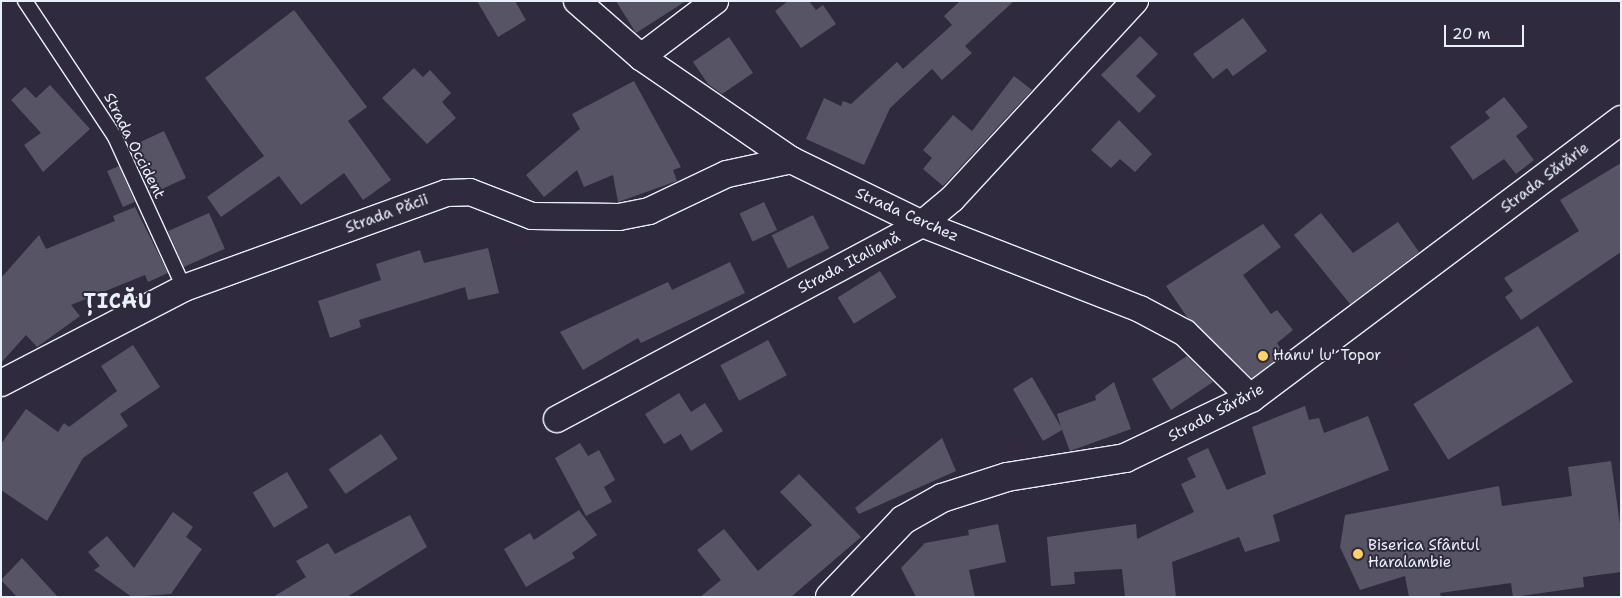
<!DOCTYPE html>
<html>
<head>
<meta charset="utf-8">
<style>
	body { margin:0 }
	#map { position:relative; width:1622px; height:598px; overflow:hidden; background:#2f2a3d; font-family:"Shantell Sans",sans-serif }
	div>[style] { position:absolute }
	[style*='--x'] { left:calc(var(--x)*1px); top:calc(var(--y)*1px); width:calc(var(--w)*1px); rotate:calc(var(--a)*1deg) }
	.building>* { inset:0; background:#575565; transform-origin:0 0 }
	.roads { filter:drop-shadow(1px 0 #e8f1f8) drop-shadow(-1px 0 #e8f1f8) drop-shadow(0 1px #e8f1f8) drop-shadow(0 -1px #e8f1f8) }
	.lane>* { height:14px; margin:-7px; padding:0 7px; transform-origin:7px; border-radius:7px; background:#2f2a3d }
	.street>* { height:26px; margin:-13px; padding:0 13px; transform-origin:13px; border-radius:13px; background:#2f2a3d }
	.secondary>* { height:28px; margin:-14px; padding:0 14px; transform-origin:14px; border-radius:14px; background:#2f2a3d }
	.dots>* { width:14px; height:14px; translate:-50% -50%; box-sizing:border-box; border:2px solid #2f2a3d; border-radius:50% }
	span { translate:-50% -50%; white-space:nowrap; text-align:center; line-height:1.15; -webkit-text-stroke:4px #2f2a3d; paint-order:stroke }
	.street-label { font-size:15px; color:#e8f1f8 }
	.poi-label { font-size:15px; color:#e8f1f8 }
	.left { translate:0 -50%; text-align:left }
	.district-label { font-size:20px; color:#e8f1f8; font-weight:700; letter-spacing:1px }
	.frame { position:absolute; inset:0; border:2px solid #e8f1f8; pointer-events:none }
	.scale { position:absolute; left:1444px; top:25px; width:80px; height:22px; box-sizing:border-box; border:2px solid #e8f1f8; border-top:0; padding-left:6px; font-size:15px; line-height:18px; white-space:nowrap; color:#e8f1f8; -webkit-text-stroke:4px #2f2a3d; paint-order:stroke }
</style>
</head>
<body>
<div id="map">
	<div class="building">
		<div style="clip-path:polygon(477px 1px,515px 1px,526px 20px,498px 37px)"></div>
		<div style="clip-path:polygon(616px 1px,686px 1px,636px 33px)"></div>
		<div style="clip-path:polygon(788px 1px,809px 1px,816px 10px,823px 5px,836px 24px,801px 48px,775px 11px)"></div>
		<div style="clip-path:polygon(960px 1px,1014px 1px,965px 46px,972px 53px,942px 80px,932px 69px,890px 108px,864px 165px,806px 139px,824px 98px,841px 106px,843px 101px,851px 104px,897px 62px,903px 69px,952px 25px,944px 16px)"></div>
		<div style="clip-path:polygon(294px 10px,367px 107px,348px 121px,391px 180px,363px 200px,344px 173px,301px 205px,279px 176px,221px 217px,207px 197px,264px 156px,205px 78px)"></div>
		<div style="clip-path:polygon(1243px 18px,1267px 51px,1233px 76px,1227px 68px,1213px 79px,1193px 54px)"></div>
		<div style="clip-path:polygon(1140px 36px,1158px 54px,1136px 76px,1156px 96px,1139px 113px,1101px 75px)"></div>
		<div style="clip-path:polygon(729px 37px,753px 73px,722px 94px,708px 84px,693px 62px)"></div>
		<div style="clip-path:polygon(414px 68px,423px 77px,430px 70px,451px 93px,442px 102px,456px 118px,427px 144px,382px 98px)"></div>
		<div style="clip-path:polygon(1014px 76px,1032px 90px,943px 186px,923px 169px,932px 158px,923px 150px,953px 115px,972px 131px)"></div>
		<div style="clip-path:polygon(634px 81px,681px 167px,673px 170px,677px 181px,618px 202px,613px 175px,584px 187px,577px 170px,544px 197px,526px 175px,580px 129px,572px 114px)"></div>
		<div style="clip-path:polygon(50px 85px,90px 129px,43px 172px,24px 145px,41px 133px,11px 100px,25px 87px,36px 98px)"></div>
		<div style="clip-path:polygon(1504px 97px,1528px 127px,1516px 136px,1534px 160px,1516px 174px,1504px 159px,1473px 180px,1450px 147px,1490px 118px,1485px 112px)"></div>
		<div style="clip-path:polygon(1119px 120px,1152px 154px,1135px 172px,1120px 159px,1111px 168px,1091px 150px)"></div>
		<div style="clip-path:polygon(164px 131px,186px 178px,151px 194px,135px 159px,142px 156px,136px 144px)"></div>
		<div style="clip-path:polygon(1621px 163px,1621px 252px,1521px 320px,1505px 297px,1513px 291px,1504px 278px,1579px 231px,1560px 200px)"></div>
		<div style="left:119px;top:166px;width:39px;height:13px;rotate:66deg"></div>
		<div style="left:764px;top:202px;width:31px;height:27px;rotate:65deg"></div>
		<div style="clip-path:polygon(135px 207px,168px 273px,148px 282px,145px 275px,71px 305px,80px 316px,37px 347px,26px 335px,1px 363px,1px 278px,39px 235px,46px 249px,115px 221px,113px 216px)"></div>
		<div style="left:209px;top:213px;width:39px;height:45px;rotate:66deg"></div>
		<div style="clip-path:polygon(1321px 213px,1353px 253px,1398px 222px,1419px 252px,1350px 304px,1294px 235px)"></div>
		<div style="left:813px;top:215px;width:37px;height:46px;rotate:64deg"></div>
		<div style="clip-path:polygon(1263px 224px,1281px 247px,1243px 275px,1271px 314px,1277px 310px,1293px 330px,1277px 343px,1284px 353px,1252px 378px,1187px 317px,1166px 286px)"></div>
		<div style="clip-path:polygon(488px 248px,499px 293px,468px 300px,465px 287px,359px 320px,361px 327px,330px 338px,318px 301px,381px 280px,376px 264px,420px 250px,424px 263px)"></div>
		<div style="clip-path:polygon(730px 262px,745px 293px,641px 343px,638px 338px,583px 370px,560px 332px,668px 282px,672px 290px)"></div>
		<div style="left:880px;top:271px;width:31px;height:50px;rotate:58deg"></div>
		<div style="left:1538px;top:326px;width:66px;height:147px;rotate:58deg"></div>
		<div style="left:768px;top:340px;width:40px;height:54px;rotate:62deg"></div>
		<div style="clip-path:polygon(133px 345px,160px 387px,120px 414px,128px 426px,83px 458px,47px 521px,1px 490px,1px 444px,26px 409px,58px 432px,64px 423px,69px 427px,117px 391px,101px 366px)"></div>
		<div style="clip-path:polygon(1187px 356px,1213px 382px,1171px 410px,1152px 379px)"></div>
		<div style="clip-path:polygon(1032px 377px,1061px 427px,1057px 414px,1096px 400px,1095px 396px,1114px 382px,1131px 429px,1070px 451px,1062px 430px,1043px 441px,1013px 389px)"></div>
		<div style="clip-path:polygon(679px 393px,691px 412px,705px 403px,723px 431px,691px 451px,681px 434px,664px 444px,645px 414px)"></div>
		<div style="clip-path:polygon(1305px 406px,1309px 420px,1319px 418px,1324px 433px,1368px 416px,1389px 470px,1273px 515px,1280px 541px,1245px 552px,1239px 537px,1172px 562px,1176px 597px,1125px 597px,1122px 569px,1074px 572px,1075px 584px,1051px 586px,1047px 537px,1136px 524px,1137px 539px,1194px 512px,1181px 484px,1196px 477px,1187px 458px,1208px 448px,1227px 490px,1266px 474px,1252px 427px)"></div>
		<div style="left:381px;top:434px;width:30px;height:63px;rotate:56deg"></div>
		<div style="clip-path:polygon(942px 438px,956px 471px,859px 514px,855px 508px)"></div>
		<div style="clip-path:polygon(580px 443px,588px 456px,599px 450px,615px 480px,604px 487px,612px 502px,586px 516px,555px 458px)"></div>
		<div style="clip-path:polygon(1611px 461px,1621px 531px,1621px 572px,1583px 577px,1584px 587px,1513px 597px,1511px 583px,1440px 593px,1441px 597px,1409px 597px,1405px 576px,1360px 590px,1340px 547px,1345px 515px,1499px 486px,1502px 506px,1572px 496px,1568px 467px)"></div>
		<div style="left:287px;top:472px;width:41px;height:40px;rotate:59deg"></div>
		<div style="clip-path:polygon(799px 474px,861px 537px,791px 597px,700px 597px,721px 580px,697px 550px,724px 529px,758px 571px,812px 525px,780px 492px)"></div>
		<div style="clip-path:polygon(579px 510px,597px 535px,572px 553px,575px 558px,526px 587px,504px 549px,530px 533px,534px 540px)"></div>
		<div style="clip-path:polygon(173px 512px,193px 527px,186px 537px,202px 549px,171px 594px,132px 597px,94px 570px,100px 566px,88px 552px,107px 536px,134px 568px)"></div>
		<div style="clip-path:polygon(410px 515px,427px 547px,347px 597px,273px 597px,306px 577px,296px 561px,328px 543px,335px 554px)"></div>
		<div style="clip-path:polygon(998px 524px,1006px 562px,969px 570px,975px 597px,916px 597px,901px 568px,925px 543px,969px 535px,968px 530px)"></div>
		<div style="clip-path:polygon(22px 558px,58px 597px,17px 597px,1px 580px)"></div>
	</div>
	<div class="roads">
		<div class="lane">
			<div style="--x:25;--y:1;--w:163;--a:56.5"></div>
			<div style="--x:115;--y:137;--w:166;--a:65.4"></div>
		</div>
		<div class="street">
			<div style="--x:577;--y:1;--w:85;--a:41.2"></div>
			<div style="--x:641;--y:57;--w:182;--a:34.5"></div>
			<div style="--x:791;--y:160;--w:146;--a:26"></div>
			<div style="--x:922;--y:224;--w:234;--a:21.3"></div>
			<div style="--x:1140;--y:309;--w:51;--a:28.1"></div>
			<div style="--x:1185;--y:333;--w:93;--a:44.6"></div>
			<div style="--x:641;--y:57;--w:93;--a:-37.1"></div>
			<div style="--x:1;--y:383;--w:206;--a:-27.4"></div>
			<div style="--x:184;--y:288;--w:279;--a:-19.9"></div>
			<div style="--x:446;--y:193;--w:24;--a:-2"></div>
			<div style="--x:470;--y:192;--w:66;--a:21.2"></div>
			<div style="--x:532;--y:216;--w:87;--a:0.7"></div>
			<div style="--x:619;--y:217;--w:31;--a:-11"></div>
			<div style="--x:649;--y:211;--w:86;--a:-25.4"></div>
			<div style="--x:727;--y:174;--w:66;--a:-12.3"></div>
			<div style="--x:557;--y:419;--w:414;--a:-28.1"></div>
			<div style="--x:922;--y:224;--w:39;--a:-40"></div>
			<div style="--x:952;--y:199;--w:270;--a:-47.3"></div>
		</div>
		<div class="secondary">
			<div style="--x:830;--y:597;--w:106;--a:-46.5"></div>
			<div style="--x:903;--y:520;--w:45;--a:-29.4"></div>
			<div style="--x:942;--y:498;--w:68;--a:-17.9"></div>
			<div style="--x:1007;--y:477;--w:120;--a:-9.1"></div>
			<div style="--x:1125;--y:458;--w:140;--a:-25.5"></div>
			<div style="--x:1251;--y:398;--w:463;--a:-36.9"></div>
		</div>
	</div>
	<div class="dots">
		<div style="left:1263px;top:356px;background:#ffd166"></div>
		<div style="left:1358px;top:554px;background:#ffd166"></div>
	</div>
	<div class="street-label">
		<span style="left:134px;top:146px;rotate:63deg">Strada Occident</span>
		<span style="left:1545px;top:178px;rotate:-37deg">Strada Sărărie</span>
		<span style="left:387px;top:214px;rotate:-20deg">Strada Păcii</span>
		<span style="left:907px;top:215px;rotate:24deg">Strada Cerchez</span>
		<span style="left:849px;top:263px;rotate:-28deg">Strada Italiană</span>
		<span style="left:1216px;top:413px;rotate:-28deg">Strada Sărărie</span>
	</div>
	<div class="poi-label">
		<span class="left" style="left:1273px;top:356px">Hanu' lu' Topor</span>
		<span class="left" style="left:1368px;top:554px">Biserica Sfântul<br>Haralambie</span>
	</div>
	<div class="district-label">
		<span style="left:118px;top:301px">ȚICĂU</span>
	</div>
	<div class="frame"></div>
	<div class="scale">20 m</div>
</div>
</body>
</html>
